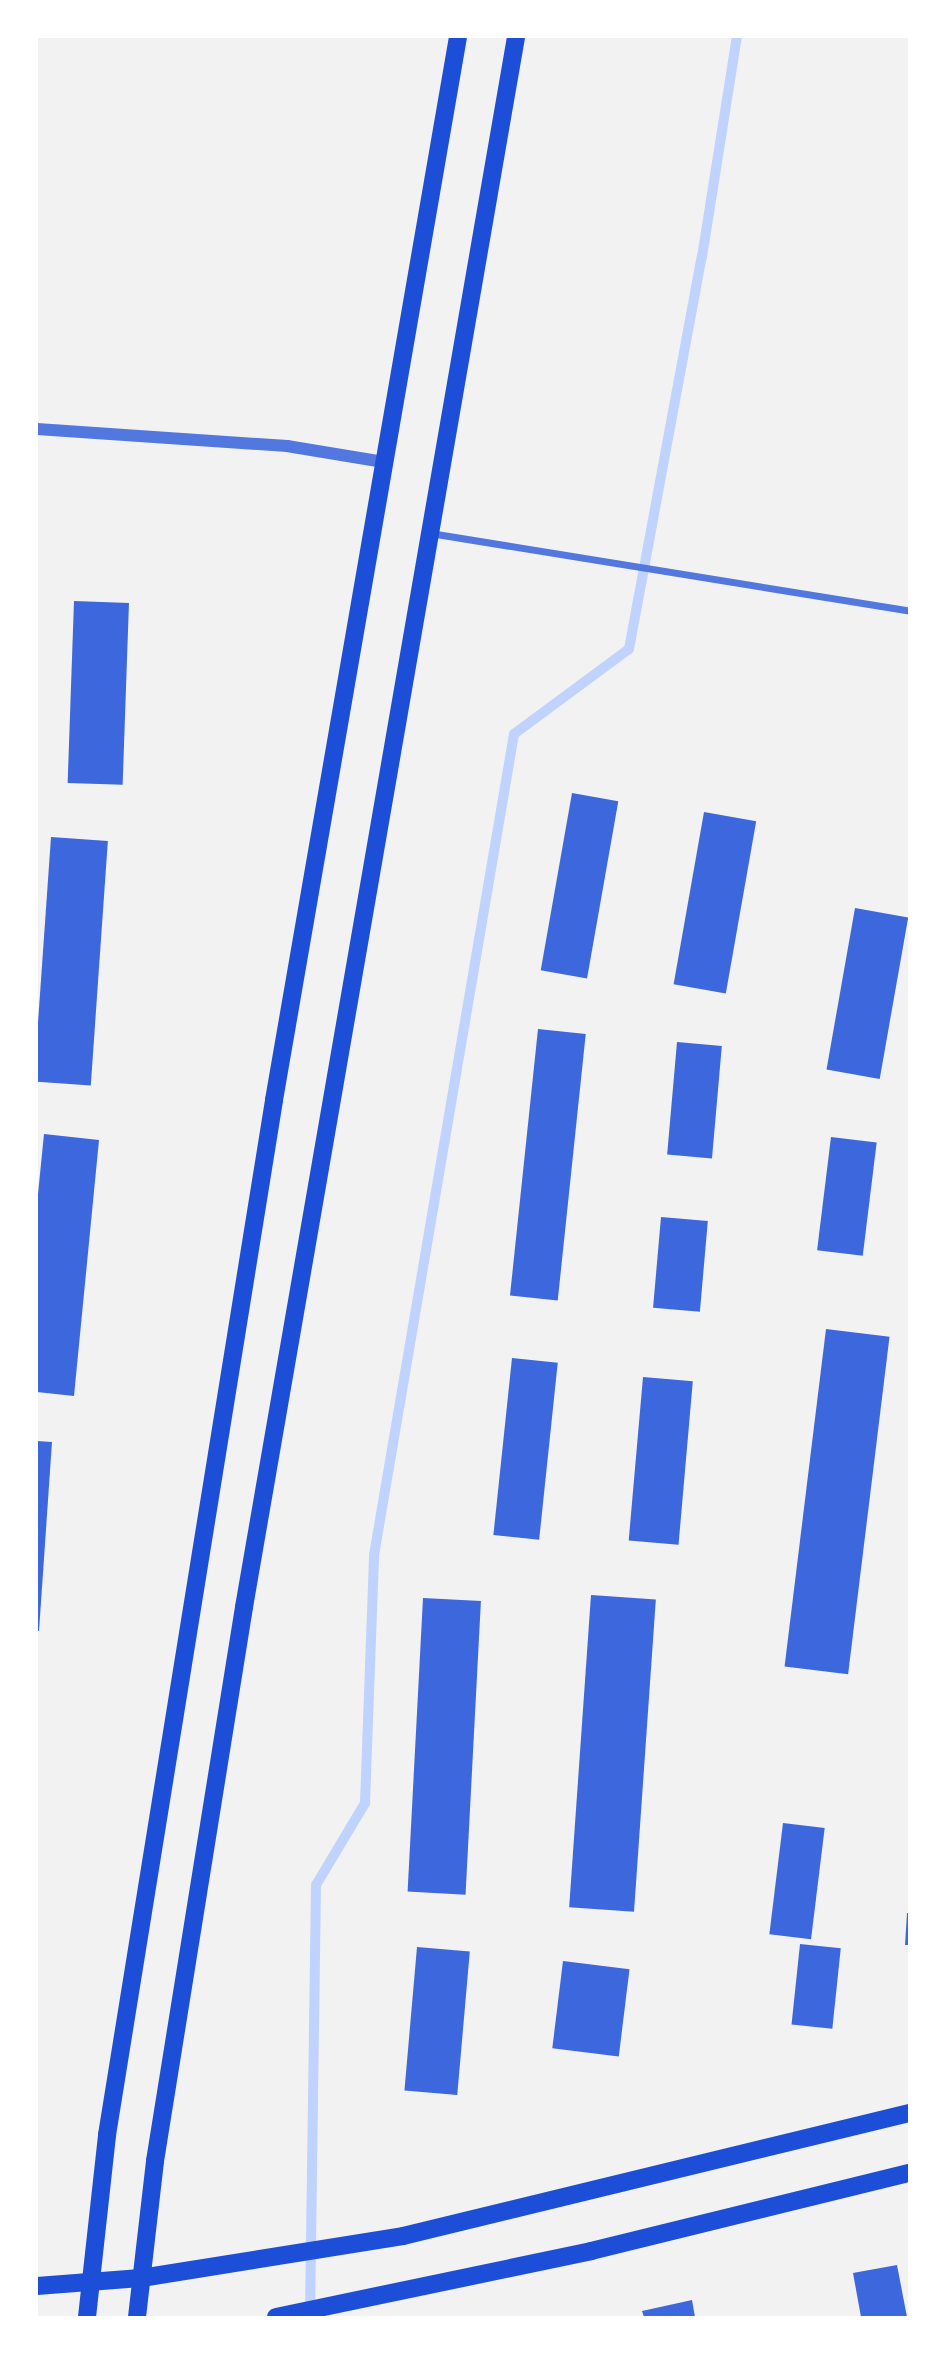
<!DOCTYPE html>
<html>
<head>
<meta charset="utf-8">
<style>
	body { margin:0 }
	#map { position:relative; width:946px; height:2354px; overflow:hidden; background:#f2f2f2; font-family:Lora,serif }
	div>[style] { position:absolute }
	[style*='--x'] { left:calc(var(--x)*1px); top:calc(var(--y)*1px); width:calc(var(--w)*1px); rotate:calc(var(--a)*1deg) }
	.stream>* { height:10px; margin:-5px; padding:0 5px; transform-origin:5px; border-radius:5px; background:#bfd3fe }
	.building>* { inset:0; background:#3d67dc; transform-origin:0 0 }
	.minor>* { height:7px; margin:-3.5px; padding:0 3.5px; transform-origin:3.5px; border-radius:3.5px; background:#5277de }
	.tertiary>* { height:12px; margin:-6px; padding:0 6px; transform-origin:6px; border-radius:6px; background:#5277de }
	.primary>* { height:18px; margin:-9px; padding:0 9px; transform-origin:9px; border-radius:9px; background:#1d4ed8 }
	span { translate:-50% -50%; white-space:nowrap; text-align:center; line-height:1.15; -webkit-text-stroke:5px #fff; paint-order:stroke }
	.frame { position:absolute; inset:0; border:38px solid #fff; pointer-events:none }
</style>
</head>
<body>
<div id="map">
	<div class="stream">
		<div style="--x:310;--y:2314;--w:429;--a:-89.2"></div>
		<div style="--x:316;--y:1885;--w:96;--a:-59.1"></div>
		<div style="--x:365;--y:1803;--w:248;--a:-87.9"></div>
		<div style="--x:374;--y:1555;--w:833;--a:-80.32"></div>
		<div style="--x:514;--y:734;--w:143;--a:-36.5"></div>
		<div style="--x:629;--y:649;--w:399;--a:-79.5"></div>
		<div style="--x:702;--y:257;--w:223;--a:-81"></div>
	</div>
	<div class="building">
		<div style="left:74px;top:601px;width:55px;height:182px;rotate:2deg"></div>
		<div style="left:572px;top:793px;width:47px;height:180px;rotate:10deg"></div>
		<div style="left:704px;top:812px;width:53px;height:175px;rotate:10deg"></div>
		<div style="left:51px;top:837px;width:57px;height:245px;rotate:4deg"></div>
		<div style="left:855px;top:908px;width:54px;height:164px;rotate:10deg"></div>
		<div style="left:538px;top:1029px;width:48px;height:268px;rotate:6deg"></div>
		<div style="left:677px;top:1042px;width:45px;height:113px;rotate:5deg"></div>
		<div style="clip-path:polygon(44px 1134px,99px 1140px,74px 1396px,37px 1392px,37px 1204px)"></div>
		<div style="left:831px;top:1137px;width:46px;height:114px;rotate:7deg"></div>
		<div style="left:661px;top:1217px;width:47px;height:91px;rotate:5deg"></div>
		<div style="left:826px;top:1329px;width:64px;height:340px;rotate:7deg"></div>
		<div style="left:512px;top:1358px;width:46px;height:178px;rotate:6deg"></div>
		<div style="left:643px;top:1377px;width:50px;height:164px;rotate:5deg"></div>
		<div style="clip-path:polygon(37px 1441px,52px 1442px,39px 1631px,37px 1631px)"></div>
		<div style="left:591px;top:1595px;width:65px;height:313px;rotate:4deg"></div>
		<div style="left:423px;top:1598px;width:58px;height:294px;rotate:3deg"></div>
		<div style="left:783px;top:1823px;width:42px;height:112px;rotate:7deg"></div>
		<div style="clip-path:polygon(907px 1913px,909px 1913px,909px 1945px,905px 1945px)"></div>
		<div style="left:800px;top:1944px;width:41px;height:81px;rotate:6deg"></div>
		<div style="left:417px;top:1947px;width:53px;height:144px;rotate:5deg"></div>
		<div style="left:563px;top:1961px;width:67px;height:88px;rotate:7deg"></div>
		<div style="clip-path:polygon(897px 2265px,907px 2317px,861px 2317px,853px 2273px)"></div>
		<div style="clip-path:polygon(692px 2300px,695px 2317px,644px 2317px,642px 2311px)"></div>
	</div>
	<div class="minor">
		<div style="--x:430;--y:533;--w:485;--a:9.2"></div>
	</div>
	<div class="tertiary">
		<div style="--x:37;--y:429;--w:251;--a:3.9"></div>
		<div style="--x:287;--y:446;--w:98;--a:9.4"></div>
	</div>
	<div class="primary">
		<div style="--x:37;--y:2286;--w:104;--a:-4.4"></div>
		<div style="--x:141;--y:2278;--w:265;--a:-9.1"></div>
		<div style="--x:403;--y:2236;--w:521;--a:-13.66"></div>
		<div style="--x:87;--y:2317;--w:183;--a:-83.7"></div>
		<div style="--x:107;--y:2135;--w:1048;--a:-80.83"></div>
		<div style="--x:274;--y:1100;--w:1079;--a:-80.18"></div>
		<div style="--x:137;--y:2317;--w:157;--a:-83.4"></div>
		<div style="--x:155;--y:2161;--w:561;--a:-80.87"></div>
		<div style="--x:244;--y:1607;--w:1593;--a:-80.17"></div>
		<div style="--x:276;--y:2317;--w:322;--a:-11.8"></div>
		<div style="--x:591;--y:2251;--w:327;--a:-13.8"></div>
	</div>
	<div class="frame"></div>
</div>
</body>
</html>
